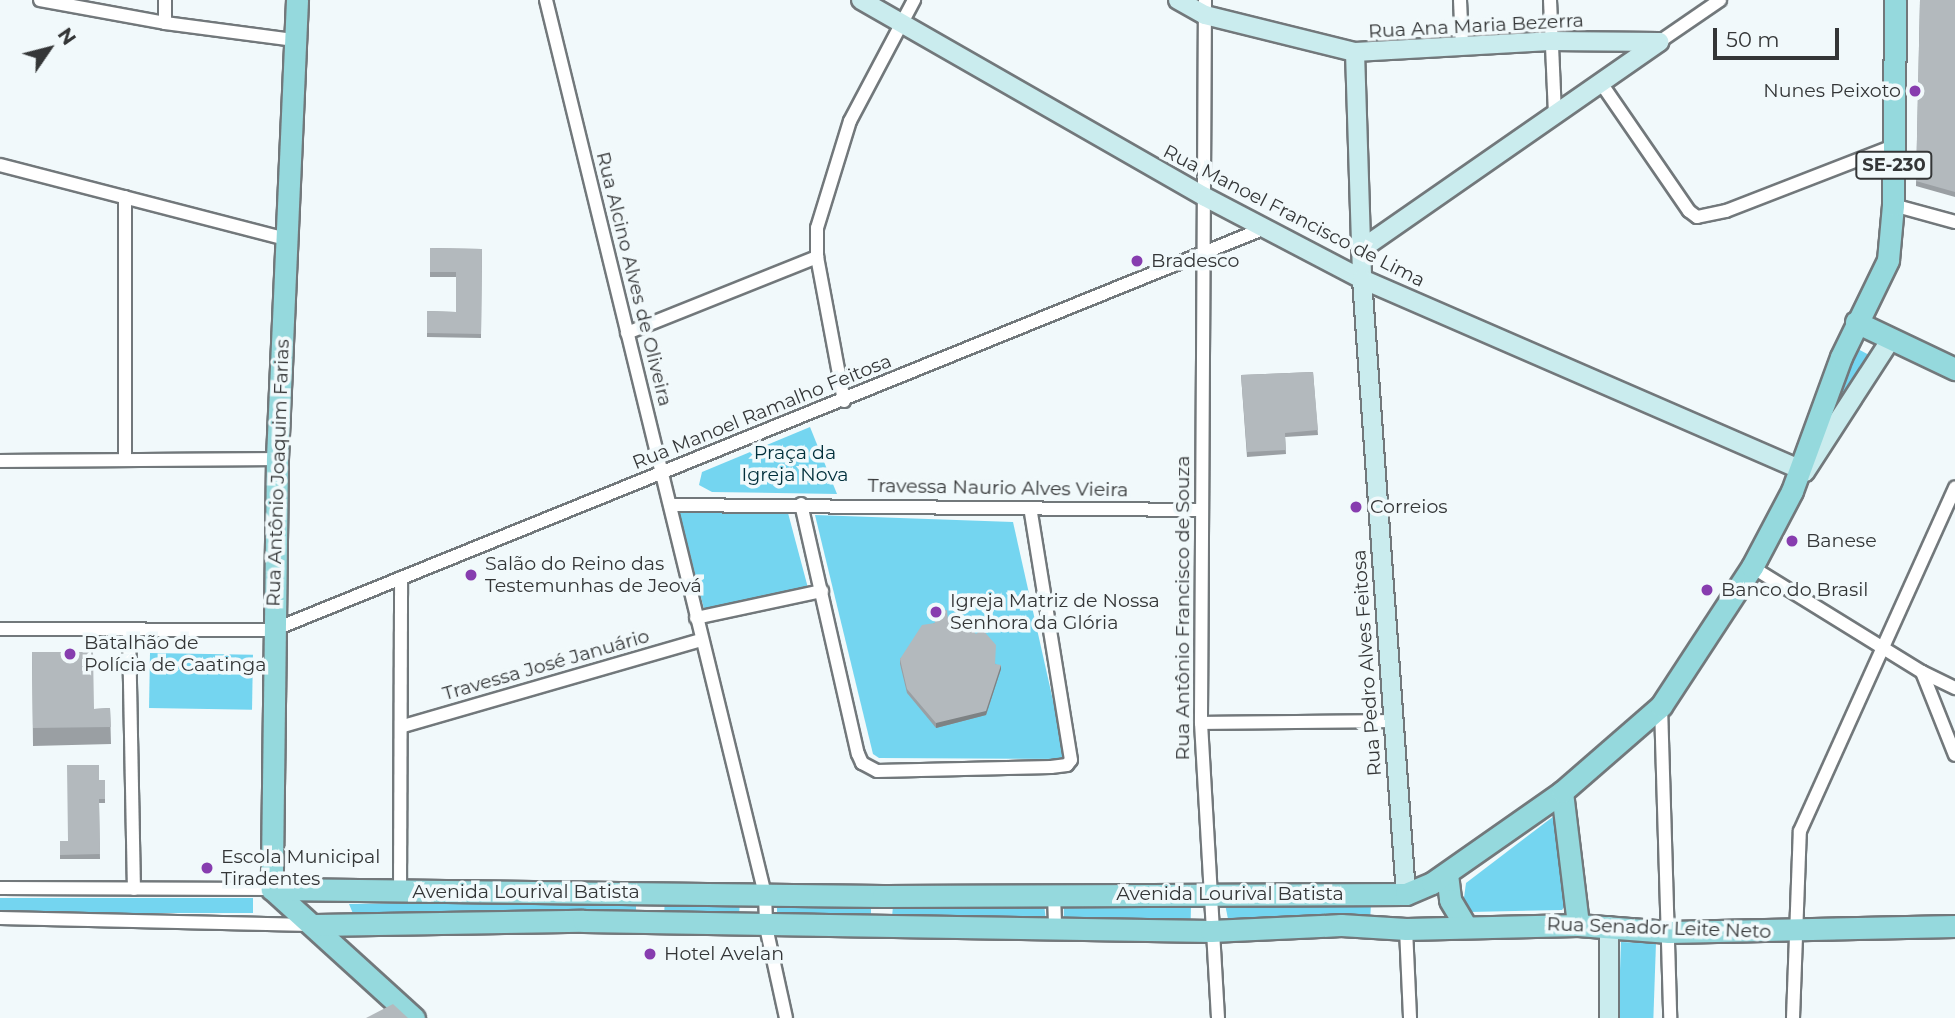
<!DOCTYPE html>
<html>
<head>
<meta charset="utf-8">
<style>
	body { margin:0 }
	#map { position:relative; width:1955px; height:1018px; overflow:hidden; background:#f1f9fb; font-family:Montserrat,sans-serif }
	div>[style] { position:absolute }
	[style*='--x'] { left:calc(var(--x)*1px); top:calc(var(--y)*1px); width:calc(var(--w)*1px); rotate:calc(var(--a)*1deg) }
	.green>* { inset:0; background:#74d5f0; transform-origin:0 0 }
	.roads { filter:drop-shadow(2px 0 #72787b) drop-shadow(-2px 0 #72787b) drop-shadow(0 2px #72787b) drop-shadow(0 -2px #72787b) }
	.street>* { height:12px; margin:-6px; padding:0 6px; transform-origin:6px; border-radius:6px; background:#fff }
	.secondary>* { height:18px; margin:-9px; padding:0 9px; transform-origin:9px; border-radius:9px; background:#caecee }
	.primary>* { height:21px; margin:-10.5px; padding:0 10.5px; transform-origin:10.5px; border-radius:10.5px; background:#95d9dd }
	.wall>* { inset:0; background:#9a9fa3 }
	.shaded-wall>* { inset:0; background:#7d8284 }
	.building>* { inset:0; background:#b3b9bd }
	.dots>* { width:19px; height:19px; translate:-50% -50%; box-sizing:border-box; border:4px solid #f1f9fb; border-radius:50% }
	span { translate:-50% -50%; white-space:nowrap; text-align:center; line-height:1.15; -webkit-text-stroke:7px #f1f9fb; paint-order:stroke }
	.shield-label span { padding:2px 5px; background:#f1f9fb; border:2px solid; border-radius:5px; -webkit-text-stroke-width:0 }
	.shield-label { font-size:18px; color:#343637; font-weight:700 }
	.street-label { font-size:19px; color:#343637 }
	.poi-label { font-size:19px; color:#343637 }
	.right { translate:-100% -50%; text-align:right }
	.left { translate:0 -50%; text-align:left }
	.park-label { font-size:19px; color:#002f3b }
	.north { position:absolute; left:14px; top:14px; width:70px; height:70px; -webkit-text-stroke:5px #f1f9fb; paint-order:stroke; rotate:55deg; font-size:19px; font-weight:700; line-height:28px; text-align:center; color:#343637 }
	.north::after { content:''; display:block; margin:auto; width:24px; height:32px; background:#343637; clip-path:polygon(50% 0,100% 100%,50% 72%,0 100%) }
	.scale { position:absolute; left:1713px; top:28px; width:126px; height:32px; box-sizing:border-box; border:4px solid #343637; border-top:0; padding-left:9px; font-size:21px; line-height:24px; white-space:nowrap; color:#343637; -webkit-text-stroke:5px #f1f9fb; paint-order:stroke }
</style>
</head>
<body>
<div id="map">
	<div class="green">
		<div style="clip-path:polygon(1854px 347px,1873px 357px,1820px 443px)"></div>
		<div style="clip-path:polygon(810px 427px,837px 494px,712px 492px,699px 485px,702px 472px)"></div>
		<div style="clip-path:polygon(679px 511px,788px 513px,808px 588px,704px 609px)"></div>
		<div style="clip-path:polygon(815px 515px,1013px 522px,1065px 754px,1062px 759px,879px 758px,873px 754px)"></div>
		<div style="left:150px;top:653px;width:103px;height:55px;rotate:1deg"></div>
		<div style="clip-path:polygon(1554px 816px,1570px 899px,1562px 910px,1470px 912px,1463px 905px,1466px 883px)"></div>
		<div style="clip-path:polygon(665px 897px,740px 900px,739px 916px,664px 917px)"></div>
		<div style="left:0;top:898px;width:253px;height:15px"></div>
		<div style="clip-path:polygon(636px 899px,636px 914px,354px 916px,349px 904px)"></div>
		<div style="left:1064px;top:902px;width:127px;height:16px;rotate:1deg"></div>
		<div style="left:777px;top:903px;width:94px;height:16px"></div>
		<div style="clip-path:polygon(1044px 903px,1046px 922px,892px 919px,893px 904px)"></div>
		<div style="clip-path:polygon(1225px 904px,1371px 904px,1370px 922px,1228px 919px)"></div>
		<div style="left:1621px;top:942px;width:35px;height:76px;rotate:2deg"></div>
	</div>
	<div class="roads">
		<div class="street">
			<div style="--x:40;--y:0;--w:127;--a:10.4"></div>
			<div style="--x:165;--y:23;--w:131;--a:7.5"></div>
			<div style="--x:546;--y:0;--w:920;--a:76.24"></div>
			<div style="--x:765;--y:894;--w:33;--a:88"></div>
			<div style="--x:766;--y:927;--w:93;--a:77.6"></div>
			<div style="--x:1205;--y:0;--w:723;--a:90.32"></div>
			<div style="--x:1201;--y:723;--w:295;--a:86.7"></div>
			<div style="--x:1460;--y:0;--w:45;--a:87.5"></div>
			<div style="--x:1550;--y:0;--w:115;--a:87.5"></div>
			<div style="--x:165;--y:23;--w:23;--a:-90"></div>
			<div style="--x:1659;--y:42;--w:74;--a:-34.5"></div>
			<div style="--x:1601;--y:83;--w:155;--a:55.5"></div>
			<div style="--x:1689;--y:211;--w:10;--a:37"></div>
			<div style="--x:1697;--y:217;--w:30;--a:-12"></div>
			<div style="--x:1726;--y:211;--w:180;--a:-21.2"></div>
			<div style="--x:0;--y:165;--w:296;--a:14.5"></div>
			<div style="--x:1893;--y:205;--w:64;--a:15.3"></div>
			<div style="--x:627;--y:333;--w:205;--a:-21.8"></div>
			<div style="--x:844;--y:401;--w:147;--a:-100.6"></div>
			<div style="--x:817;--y:257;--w:29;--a:-90"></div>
			<div style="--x:817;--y:228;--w:112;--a:-72.9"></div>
			<div style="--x:850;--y:121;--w:137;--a:-62.1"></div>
			<div style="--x:125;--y:460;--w:263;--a:-90"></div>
			<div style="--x:0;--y:461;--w:277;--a:-0.4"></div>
			<div style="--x:801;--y:504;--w:256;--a:77.2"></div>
			<div style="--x:858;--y:754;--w:10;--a:66"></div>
			<div style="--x:862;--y:763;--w:17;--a:28"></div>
			<div style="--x:877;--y:771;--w:174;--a:-1.3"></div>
			<div style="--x:1051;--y:767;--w:16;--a:-7"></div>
			<div style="--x:1067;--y:765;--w:6;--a:-51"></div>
			<div style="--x:1071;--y:760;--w:255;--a:-99.2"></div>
			<div style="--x:670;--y:505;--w:531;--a:0.54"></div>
			<div style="--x:1752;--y:567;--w:200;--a:31.7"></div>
			<div style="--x:1922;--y:672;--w:37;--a:26"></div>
			<div style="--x:696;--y:618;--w:129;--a:-12.1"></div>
			<div style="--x:0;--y:629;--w:273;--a:0.2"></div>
			<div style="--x:273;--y:630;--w:1070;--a:-22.06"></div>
			<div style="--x:129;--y:631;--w:258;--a:88.9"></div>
			<div style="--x:1922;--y:672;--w:89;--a:68.3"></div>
			<div style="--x:1661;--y:706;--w:312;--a:88.3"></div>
			<div style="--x:1201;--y:723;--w:190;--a:-0.6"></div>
			<div style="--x:403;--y:726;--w:310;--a:-16.1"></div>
			<div style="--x:0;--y:888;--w:272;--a:0.2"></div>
			<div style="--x:400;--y:892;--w:314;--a:-89.8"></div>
			<div style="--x:1054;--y:895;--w:35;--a:88"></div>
			<div style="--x:0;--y:918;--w:311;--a:1.3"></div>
			<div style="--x:1406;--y:929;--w:89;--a:87.4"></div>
			<div style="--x:1793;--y:1018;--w:187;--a:-87.9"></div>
			<div style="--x:1800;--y:831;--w:377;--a:-65.7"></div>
		</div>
		<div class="secondary">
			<div style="--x:861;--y:0;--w:396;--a:29.8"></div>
			<div style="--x:1205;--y:197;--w:177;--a:27.6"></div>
			<div style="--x:1362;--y:279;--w:483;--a:23.5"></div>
			<div style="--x:1805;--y:472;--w:158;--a:-57.1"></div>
			<div style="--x:1178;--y:0;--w:31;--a:29"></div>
			<div style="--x:1205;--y:15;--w:154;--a:13.9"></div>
			<div style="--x:1355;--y:52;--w:195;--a:-3.2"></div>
			<div style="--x:1550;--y:41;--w:109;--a:0.5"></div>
			<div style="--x:1355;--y:52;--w:227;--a:88.2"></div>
			<div style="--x:1362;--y:279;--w:617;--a:85.91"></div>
			<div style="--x:1363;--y:248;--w:361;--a:-34.8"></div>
			<div style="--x:1609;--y:1018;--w:92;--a:-90"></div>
		</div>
		<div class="primary">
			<div style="--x:297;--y:0;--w:459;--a:92.5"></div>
			<div style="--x:277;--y:459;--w:430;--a:90.7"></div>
			<div style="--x:272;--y:889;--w:192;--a:42.3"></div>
			<div style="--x:1856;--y:322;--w:110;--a:25.4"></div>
			<div style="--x:1562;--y:792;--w:134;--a:83.1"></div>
			<div style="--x:1447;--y:874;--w:26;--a:83"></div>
			<div style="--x:1450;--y:900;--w:29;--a:59"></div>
			<div style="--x:272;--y:889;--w:611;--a:0.66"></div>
			<div style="--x:883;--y:896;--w:523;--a:-0.22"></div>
			<div style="--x:1406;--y:894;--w:28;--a:-23"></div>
			<div style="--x:1432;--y:883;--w:159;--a:-35"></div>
			<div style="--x:1562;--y:792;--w:131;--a:-41"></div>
			<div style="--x:1661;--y:706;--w:166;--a:-56.8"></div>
			<div style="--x:1752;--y:567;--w:86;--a:-62.2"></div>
			<div style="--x:1792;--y:491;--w:143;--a:-69.9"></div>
			<div style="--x:1841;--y:357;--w:108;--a:-64.1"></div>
			<div style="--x:1888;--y:260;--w:55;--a:-84.8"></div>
			<div style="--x:1893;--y:205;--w:205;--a:-89.4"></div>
			<div style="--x:315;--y:925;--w:268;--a:-0.9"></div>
			<div style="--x:583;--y:921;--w:628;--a:0.91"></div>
			<div style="--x:1211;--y:931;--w:130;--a:-2.6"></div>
			<div style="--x:1341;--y:925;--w:65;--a:3.5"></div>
			<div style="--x:1406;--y:929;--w:172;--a:-1.3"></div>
			<div style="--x:1578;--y:925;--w:91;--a:4.4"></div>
			<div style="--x:1669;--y:932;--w:286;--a:-1.2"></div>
		</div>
	</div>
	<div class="wall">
		<div style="clip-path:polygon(1920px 0,1955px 0,1955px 197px,1916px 186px)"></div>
		<div style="clip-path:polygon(430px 248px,482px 249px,481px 338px,427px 337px,427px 311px,456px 312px,456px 277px,430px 277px)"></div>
		<div style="clip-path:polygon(1313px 372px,1318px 435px,1285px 437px,1286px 454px,1247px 457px,1241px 375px)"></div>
		<div style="clip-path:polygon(948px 620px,1001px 669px,986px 715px,936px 728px,907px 693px,900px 664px,900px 659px,934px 623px)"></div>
		<div style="clip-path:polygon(32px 652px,94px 709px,110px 708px,111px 744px,33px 746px)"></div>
		<div style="clip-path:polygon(105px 780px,105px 803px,99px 803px,100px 859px,60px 859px,60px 841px,68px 841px)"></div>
	</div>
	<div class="shaded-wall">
		<div style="clip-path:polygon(1001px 665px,1001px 669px,986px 715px,936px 728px,936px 723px)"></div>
	</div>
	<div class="building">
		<div style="clip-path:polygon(1920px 0,1955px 0,1955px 192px,1916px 181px)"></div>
		<div style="clip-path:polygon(430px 248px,482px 249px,481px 334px,427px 333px,427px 311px,456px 312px,456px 272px,430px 272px)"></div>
		<div style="clip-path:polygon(1313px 372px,1318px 430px,1285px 433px,1286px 450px,1247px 452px,1241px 375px)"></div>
		<div style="clip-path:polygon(947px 610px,948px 620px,962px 618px,976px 634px,982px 629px,996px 645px,995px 664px,1001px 665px,986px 711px,936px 723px,907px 689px,900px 659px,922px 625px,935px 623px,933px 612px)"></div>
		<div style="clip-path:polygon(32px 652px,93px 652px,94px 709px,110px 708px,111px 727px,33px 728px)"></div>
		<div style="clip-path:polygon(67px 765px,99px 765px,99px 780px,105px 780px,105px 799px,99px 799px,100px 854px,60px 855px,60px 841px,68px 841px)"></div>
		<div style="clip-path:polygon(393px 1004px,408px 1018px,366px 1018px)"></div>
	</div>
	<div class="dots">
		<div style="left:1915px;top:91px;background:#873daf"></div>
		<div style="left:1137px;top:261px;background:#873daf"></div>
		<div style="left:1356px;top:507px;background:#873daf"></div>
		<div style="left:1792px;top:541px;background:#873daf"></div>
		<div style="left:471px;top:575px;background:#873daf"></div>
		<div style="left:1707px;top:590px;background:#873daf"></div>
		<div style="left:936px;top:612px;background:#873daf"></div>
		<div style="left:70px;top:654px;background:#873daf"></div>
		<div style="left:207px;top:868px;background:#873daf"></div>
		<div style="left:650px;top:954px;background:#873daf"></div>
	</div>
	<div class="shield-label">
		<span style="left:1894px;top:165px">SE-230</span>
	</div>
	<div class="street-label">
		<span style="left:1476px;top:26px;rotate:-3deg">Rua Ana Maria Bezerra</span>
		<span style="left:1294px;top:216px;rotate:27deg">Rua Manoel Francisco de Lima</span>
		<span style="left:634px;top:279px;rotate:76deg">Rua Alcino Alves de Oliveira</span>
		<span style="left:762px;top:412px;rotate:-22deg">Rua Manoel Ramalho Feitosa</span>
		<span style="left:278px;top:473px;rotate:-88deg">Rua Antônio Joaquim Farias</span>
		<span style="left:998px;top:488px;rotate:1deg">Travessa Naurio Alves Vieira</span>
		<span style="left:1183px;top:608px;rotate:-90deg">Rua Antônio Francisco de Souza</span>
		<span style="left:1367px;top:663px;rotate:-94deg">Rua Pedro Alves Feitosa</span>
		<span style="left:546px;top:665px;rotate:-16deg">Travessa José Januário</span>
		<span style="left:526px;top:892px">Avenida Lourival Batista</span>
		<span style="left:1230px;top:894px">Avenida Lourival Batista</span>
		<span style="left:1659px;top:928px;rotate:2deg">Rua Senador Leite Neto</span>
	</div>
	<div class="poi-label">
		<span class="right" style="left:1901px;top:91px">Nunes Peixoto</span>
		<span class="left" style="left:1151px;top:261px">Bradesco</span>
		<span class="left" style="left:1370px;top:507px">Correios</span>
		<span class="left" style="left:1806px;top:541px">Banese</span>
		<span class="left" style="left:485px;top:575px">Salão do Reino das<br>Testemunhas de Jeová</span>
		<span class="left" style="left:1721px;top:590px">Banco do Brasil</span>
		<span class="left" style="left:950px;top:612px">Igreja Matriz de Nossa<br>Senhora da Glória</span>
		<span class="left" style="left:84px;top:654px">Batalhão de<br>Polícia de Caatinga</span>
		<span class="left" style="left:221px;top:868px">Escola Municipal<br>Tiradentes</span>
		<span class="left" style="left:664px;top:954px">Hotel Avelan</span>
	</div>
	<div class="park-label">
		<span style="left:795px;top:464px">Praça da<br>Igreja Nova</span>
	</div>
	<div class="north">N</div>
	<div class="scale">50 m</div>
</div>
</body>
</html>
